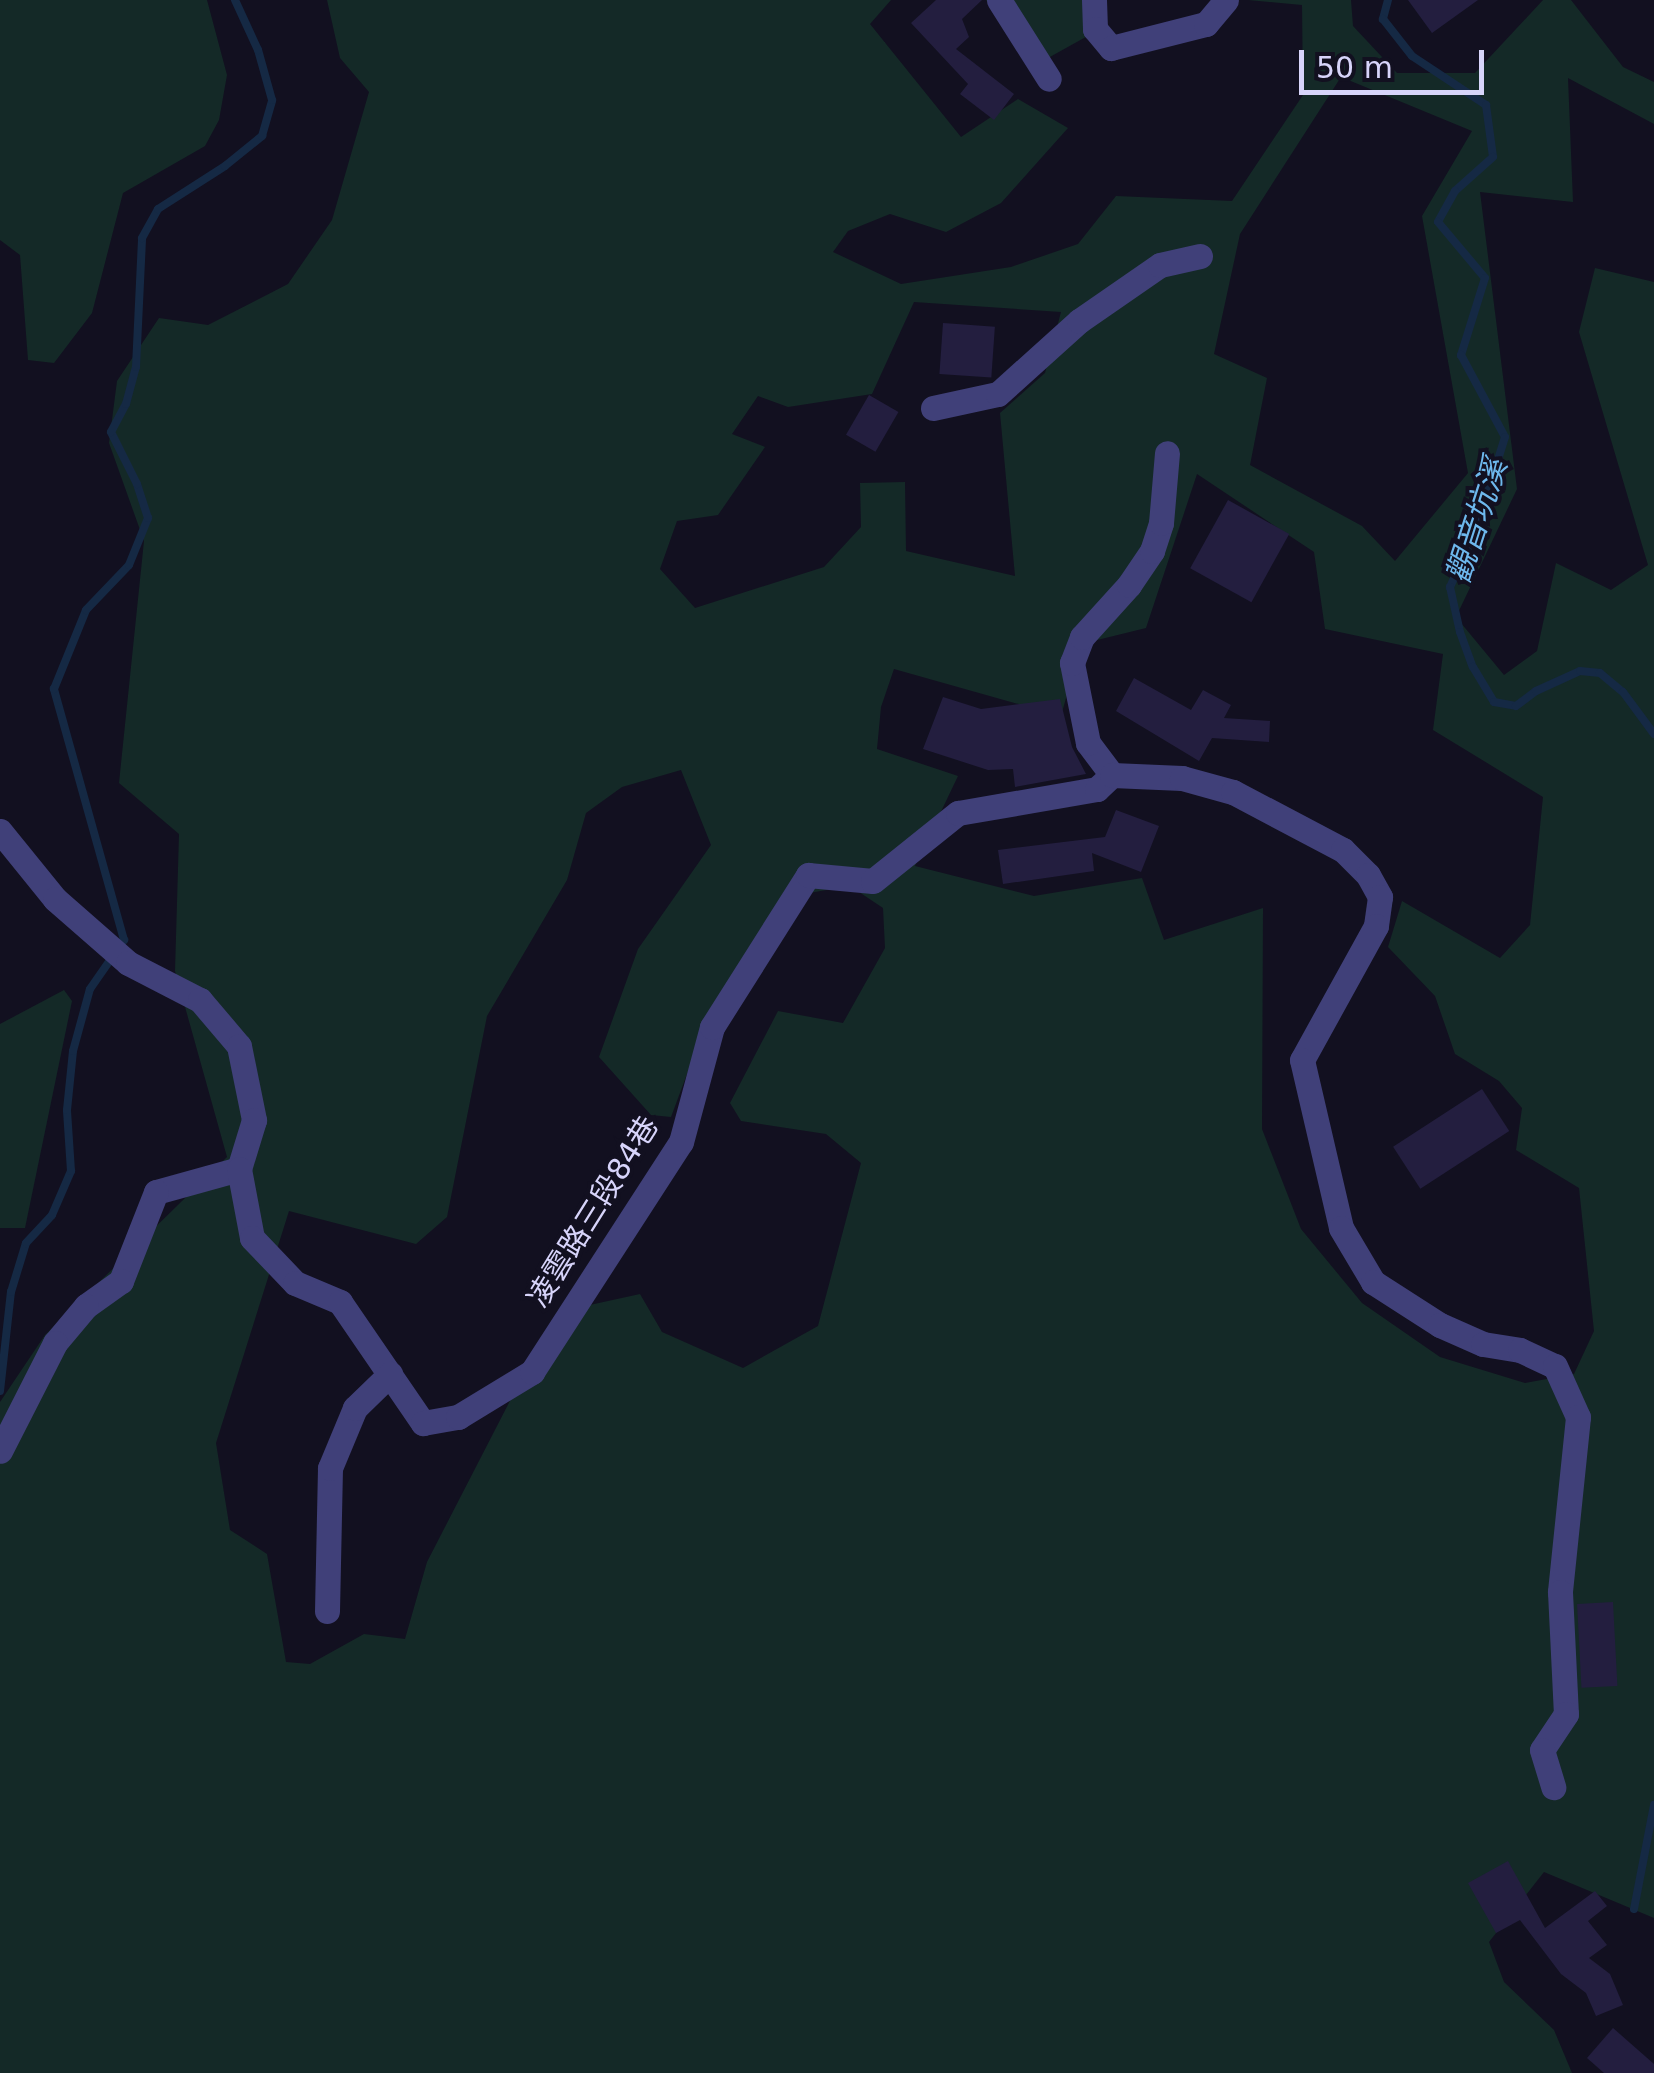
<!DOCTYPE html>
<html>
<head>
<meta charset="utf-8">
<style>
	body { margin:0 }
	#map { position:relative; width:1654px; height:2073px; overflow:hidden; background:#121020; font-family:"DejaVu Sans","Noto Sans TC",sans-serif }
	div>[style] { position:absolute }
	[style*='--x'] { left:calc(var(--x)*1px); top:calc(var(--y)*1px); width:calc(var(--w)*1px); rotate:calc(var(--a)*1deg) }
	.green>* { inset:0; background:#142927 }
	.stream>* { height:8px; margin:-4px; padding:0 4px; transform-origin:4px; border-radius:4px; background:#152944 }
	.building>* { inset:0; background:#231e3f; transform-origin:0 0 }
	.street>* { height:25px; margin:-12.5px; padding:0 12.5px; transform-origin:12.5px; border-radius:12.5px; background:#404079 }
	span { translate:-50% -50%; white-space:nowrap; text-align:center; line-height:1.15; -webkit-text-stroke:8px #121020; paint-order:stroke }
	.street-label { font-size:30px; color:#d7d4fa }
	.water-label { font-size:32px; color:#6eb8ed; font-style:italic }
	.scale { position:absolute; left:1299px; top:50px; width:185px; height:45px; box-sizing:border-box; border:5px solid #d7d4fa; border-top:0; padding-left:12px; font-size:30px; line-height:35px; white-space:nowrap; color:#d7d4fa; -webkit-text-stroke:8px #121020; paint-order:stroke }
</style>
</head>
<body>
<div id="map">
	<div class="green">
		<div style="clip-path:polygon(0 0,207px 0,227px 75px,219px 120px,205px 146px,123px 193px,92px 313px,54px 363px,28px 360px,20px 255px,0 240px)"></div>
		<div style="clip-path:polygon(evenodd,327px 0,891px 0,870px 24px,961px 137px,1018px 99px,1068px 128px,1001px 203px,946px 232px,890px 214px,848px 231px,833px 252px,901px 284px,1011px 267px,1078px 244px,1116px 196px,1232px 201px,1303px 95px,1302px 5px,1248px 0,1351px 0,1353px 26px,1397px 73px,1475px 73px,1543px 0,1571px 0,1623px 67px,1654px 82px,1654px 124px,1568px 78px,1573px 202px,1480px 192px,1517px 489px,1456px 617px,1504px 675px,1537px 651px,1556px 563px,1611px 590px,1648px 565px,1579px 332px,1595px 268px,1654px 282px,1654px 1918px,1544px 1872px,1489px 1942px,1504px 1982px,1554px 2030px,1572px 2073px,0 2073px,0 1402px,45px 1335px,227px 1157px,175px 971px,179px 834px,119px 783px,144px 541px,109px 443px,117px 381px,159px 318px,208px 325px,288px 284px,332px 220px,369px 92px,340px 58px,327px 0,1341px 77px,1472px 131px,1422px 216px,1468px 473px,1395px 561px,1362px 526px,1250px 465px,1267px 378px,1214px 354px,1240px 234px,1341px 77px,327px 0,914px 302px,1061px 312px,1045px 373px,1000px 413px,1015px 576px,906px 551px,905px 482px,860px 483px,861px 527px,824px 567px,695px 608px,660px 569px,677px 521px,718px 515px,765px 447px,732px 434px,758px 396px,788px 407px,872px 394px,914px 302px,327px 0,1197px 474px,1314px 552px,1325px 629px,1443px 654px,1433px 730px,1543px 797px,1530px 925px,1500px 958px,1402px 901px,1388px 947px,1435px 996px,1455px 1054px,1499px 1081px,1522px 1108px,1516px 1150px,1579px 1188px,1594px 1331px,1574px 1374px,1525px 1383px,1440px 1357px,1362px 1303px,1301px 1229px,1262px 1129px,1263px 908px,1164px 940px,1142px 878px,1034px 896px,915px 866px,958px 776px,877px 749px,881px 707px,894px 669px,1061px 716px,1081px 644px,1146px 628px,1197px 474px,327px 0,681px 770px,711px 845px,638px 949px,599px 1057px,651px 1115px,671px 1117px,693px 1058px,809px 893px,850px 886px,883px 908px,885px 948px,843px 1023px,778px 1011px,730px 1103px,741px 1121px,826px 1134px,861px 1163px,818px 1326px,743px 1368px,662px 1332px,640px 1294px,576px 1308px,515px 1391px,427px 1562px,405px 1639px,364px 1634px,310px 1664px,286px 1662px,267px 1554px,230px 1530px,216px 1443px,289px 1211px,416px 1244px,447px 1217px,487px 1016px,567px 880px,586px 813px,622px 787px,681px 770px)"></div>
		<div style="clip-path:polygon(986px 0,1106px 0,1102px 28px,1030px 68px)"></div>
		<div style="clip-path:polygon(64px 990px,72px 1001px,25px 1228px,0 1228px,0 1024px)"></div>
	</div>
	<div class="stream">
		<div style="--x:1388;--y:0;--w:20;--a:105"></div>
		<div style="--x:1383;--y:19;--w:47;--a:51.9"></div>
		<div style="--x:1412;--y:56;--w:89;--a:33.5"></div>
		<div style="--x:1486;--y:105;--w:52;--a:82.3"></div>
		<div style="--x:1493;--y:157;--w:51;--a:138.2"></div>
		<div style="--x:1455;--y:191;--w:35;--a:119"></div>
		<div style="--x:1438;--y:222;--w:73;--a:50"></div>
		<div style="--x:1485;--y:278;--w:81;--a:107.3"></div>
		<div style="--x:1461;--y:355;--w:93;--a:61.8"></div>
		<div style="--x:1505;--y:437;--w:97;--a:107.3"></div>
		<div style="--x:1476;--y:530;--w:63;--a:114.5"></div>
		<div style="--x:1450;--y:587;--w:46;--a:77.5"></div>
		<div style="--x:1460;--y:632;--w:37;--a:70"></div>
		<div style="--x:1473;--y:667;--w:41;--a:59"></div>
		<div style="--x:1494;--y:702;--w:22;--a:10"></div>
		<div style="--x:1516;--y:706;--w:25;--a:-37"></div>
		<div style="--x:1536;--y:691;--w:48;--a:-24.4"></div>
		<div style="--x:1580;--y:671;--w:20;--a:6"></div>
		<div style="--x:1600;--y:673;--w:30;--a:40"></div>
		<div style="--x:1623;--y:692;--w:52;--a:53.6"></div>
		<div style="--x:0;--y:1391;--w:100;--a:-83.7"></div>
		<div style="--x:11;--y:1292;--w:51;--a:-73"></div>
		<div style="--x:26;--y:1243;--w:38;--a:-47"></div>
		<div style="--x:52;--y:1215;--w:48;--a:-66.6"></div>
		<div style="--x:71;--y:1171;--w:61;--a:-93.8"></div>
		<div style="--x:67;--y:1110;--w:59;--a:-84.2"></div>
		<div style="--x:73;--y:1051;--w:64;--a:-74.7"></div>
		<div style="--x:90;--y:989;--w:60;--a:-55.2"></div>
		<div style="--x:124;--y:940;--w:261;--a:-105.6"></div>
		<div style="--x:54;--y:689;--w:85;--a:-67.9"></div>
		<div style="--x:86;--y:610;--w:62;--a:-46.3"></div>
		<div style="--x:129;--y:565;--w:51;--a:-68"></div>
		<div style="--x:148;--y:518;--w:36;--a:-108"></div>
		<div style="--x:137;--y:484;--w:58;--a:-116.6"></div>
		<div style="--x:111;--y:432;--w:32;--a:-62"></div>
		<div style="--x:126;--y:404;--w:38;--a:-75"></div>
		<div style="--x:136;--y:367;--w:129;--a:-87.3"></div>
		<div style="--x:142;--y:238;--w:33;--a:-61"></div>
		<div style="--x:158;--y:209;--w:80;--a:-32.7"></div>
		<div style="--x:225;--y:166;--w:48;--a:-39"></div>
		<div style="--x:262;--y:136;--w:37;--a:-74"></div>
		<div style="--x:272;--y:100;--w:52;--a:-105.6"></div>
		<div style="--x:258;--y:50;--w:55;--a:-114.7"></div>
		<div style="--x:1634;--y:1909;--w:106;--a:-79.1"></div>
	</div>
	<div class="building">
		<div style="clip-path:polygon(936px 0,982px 0,962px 19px,969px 37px,956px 49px,1014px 94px,994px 120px,960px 94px,968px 84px,911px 23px)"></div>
		<div style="clip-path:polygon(1408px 0,1478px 0,1432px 33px)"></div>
		<div style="left:943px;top:323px;width:52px;height:51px;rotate:4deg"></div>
		<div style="left:869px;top:395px;width:34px;height:46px;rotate:30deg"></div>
		<div style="left:1228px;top:500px;width:70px;height:78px;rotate:29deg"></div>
		<div style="clip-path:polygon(1134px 678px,1191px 710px,1203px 690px,1231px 705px,1224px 718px,1270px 721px,1269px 742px,1212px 738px,1199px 761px,1116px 711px)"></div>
		<div style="clip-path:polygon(943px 697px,981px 709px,1060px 699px,1072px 747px,1086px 774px,1015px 787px,1013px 769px,988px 770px,923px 749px)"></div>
		<div style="clip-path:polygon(1116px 810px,1159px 826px,1141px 872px,1092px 853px,1094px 871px,1003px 884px,998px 850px,1105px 837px)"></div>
		<div style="left:1482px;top:1089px;width:50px;height:106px;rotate:57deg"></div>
		<div style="left:1613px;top:1602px;width:84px;height:36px;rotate:87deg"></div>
		<div style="clip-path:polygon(1508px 1861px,1545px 1928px,1595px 1891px,1607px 1906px,1588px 1921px,1607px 1945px,1589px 1958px,1610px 1974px,1623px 2005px,1596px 2016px,1586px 1993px,1561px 1974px,1520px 1920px,1496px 1933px,1468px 1883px)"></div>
		<div style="clip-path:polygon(1613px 2028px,1654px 2064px,1654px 2073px,1604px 2073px,1587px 2058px)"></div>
	</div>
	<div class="street">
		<div style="--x:999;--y:0;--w:93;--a:57.7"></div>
		<div style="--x:1094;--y:0;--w:29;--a:88"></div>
		<div style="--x:1095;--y:29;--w:25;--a:50"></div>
		<div style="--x:1111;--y:48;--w:98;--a:-14.2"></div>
		<div style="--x:1206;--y:24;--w:31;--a:-50"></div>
		<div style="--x:933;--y:408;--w:66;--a:-12.2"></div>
		<div style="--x:998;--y:394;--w:109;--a:-42"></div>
		<div style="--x:1079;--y:321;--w:98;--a:-34.7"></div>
		<div style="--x:1160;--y:265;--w:41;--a:-12.7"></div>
		<div style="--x:1112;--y:775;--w:40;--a:-127"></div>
		<div style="--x:1088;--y:743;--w:82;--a:-101.3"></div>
		<div style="--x:1072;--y:663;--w:28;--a:-69"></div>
		<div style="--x:1082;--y:637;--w:70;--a:-47.9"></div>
		<div style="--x:1129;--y:585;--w:41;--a:-55.9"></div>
		<div style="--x:1152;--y:551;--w:29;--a:-72"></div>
		<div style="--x:1161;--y:523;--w:70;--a:-85.1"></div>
		<div style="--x:0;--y:831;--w:87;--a:51"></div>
		<div style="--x:55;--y:899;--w:97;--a:41.2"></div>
		<div style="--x:128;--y:963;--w:81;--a:27.2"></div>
		<div style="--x:200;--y:1000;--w:60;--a:49.7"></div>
		<div style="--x:239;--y:1046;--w:76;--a:78.5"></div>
		<div style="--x:254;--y:1120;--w:51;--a:107"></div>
		<div style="--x:239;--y:1169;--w:86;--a:164.5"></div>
		<div style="--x:156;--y:1192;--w:96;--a:111.5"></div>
		<div style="--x:121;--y:1281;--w:43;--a:144.5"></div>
		<div style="--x:86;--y:1306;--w:48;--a:130"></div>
		<div style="--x:55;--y:1343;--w:121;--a:117"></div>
		<div style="--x:239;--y:1169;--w:70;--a:79.3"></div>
		<div style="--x:252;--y:1238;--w:62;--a:46.3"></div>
		<div style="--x:295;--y:1283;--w:49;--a:22.9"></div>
		<div style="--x:340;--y:1302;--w:147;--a:55.6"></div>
		<div style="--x:423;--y:1423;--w:36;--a:-10"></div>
		<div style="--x:458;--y:1417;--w:87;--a:-31.3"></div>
		<div style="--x:532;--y:1372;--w:274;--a:-57.1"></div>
		<div style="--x:681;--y:1142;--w:119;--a:-74.9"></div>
		<div style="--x:712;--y:1027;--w:180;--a:-57.7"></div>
		<div style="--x:808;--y:875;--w:65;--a:5.3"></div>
		<div style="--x:873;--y:881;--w:109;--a:-38.7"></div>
		<div style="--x:958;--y:813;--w:141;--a:-9.8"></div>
		<div style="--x:1097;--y:789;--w:21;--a:-43"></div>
		<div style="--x:1112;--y:775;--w:70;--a:2.5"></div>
		<div style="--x:1182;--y:778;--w:53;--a:15.4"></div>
		<div style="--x:1233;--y:792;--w:124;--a:27.8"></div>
		<div style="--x:1343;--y:850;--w:35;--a:45"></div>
		<div style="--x:1368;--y:875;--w:25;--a:61"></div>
		<div style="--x:1380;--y:897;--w:29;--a:98"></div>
		<div style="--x:1376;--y:926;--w:153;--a:118.9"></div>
		<div style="--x:1302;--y:1060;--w:172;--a:76.9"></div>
		<div style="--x:1341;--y:1228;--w:63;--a:59.3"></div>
		<div style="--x:1373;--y:1282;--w:80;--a:32.7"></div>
		<div style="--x:1440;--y:1325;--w:47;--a:23.8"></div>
		<div style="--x:1483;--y:1344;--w:37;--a:9"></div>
		<div style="--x:1520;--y:1350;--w:38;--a:25"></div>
		<div style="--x:1555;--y:1366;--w:56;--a:65.7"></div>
		<div style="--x:1578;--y:1417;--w:176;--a:95.9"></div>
		<div style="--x:1560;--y:1592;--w:122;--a:87.2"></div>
		<div style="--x:1566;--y:1714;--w:43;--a:123.7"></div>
		<div style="--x:1542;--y:1750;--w:39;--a:73"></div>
		<div style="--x:327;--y:1611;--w:143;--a:-88.8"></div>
		<div style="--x:330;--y:1468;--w:65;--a:-67.4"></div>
		<div style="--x:355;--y:1408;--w:49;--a:-44.2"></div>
	</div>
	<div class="street-label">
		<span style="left:593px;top:1212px;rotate:-58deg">凌雲路三段84巷</span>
	</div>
	<div class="water-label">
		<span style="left:1477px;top:521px;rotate:-72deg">觀音坑溪</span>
	</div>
	<div class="scale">50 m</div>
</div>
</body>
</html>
